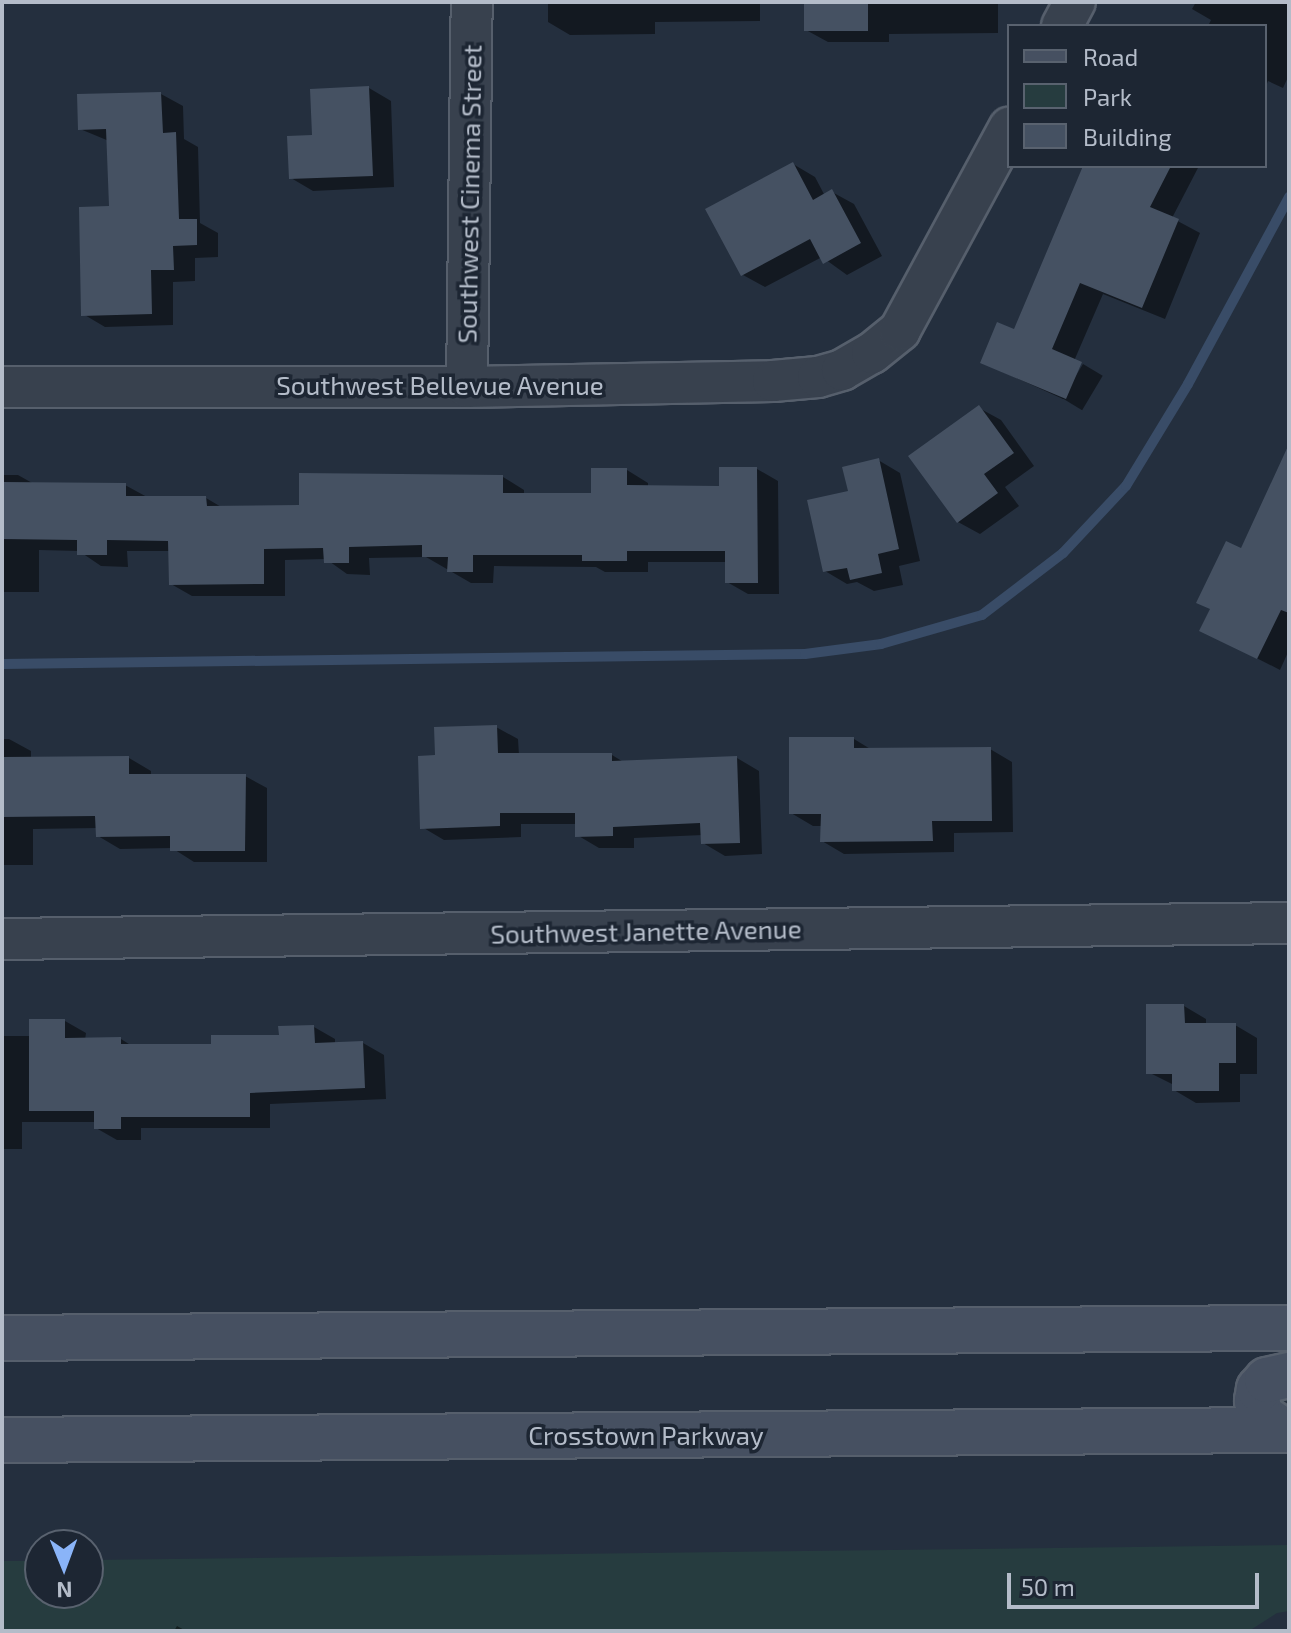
<!DOCTYPE html>
<html>
<head>
<meta charset="utf-8">
<style>
	body { margin:0 }
	#map { position:relative; width:1291px; height:1633px; overflow:hidden; background:#242f3e; font-family:"Exo 2",sans-serif }
	div>[style] { position:absolute }
	[style*='--x'] { left:calc(var(--x)*1px); top:calc(var(--y)*1px); width:calc(var(--w)*1px); rotate:calc(var(--a)*1deg) }
	.green>* { inset:0; background:#263c3f }
	.shadow>* { inset:0; background:#0007; transform-origin:0 0 }
	.stream>* { height:10px; margin:-5px; padding:0 5px; transform-origin:5px; border-radius:5px; background:#394c67 }
	.building>* { inset:0; background:#455162; transform-origin:0 0 }
	.roads { filter:drop-shadow(2px 0 #565f6c) drop-shadow(-2px 0 #565f6c) drop-shadow(0 2px #565f6c) drop-shadow(0 -2px #565f6c) }
	.street>* { height:40px; margin:-20px; padding:0 20px; transform-origin:20px; border-radius:20px; background:#38414e }
	.secondary>* { height:44px; margin:-22px; padding:0 22px; transform-origin:22px; border-radius:22px; background:#465061 }
	span { translate:-50% -50%; white-space:nowrap; text-align:center; line-height:1.15; -webkit-text-stroke:7px #1d2633; paint-order:stroke }
	.street-label { font-size:26px; color:#b4bcc9 }
	.frame { position:absolute; inset:0; border:4px solid #b4bcc9; pointer-events:none }
	.legend { position:absolute; left:1007px; top:24px; width:260px; height:144px; box-sizing:border-box; background:#1d2633; border:2px solid #59626f; margin:0; padding:10px 14px; list-style:none; font-size:24px; color:#b4bcc9 }
	.legend li { display:flex; align-items:center; gap:16px; height:40px }
	.legend b { width:40px; border:2px solid #59626f }
	.north { position:absolute; left:24px; top:1529px; width:80px; height:80px; box-sizing:border-box; background:#1d2633; border:2px solid #59626f; border-radius:50%; rotate:179deg; font-size:22px; font-weight:700; line-height:32px; text-align:center; color:#b4bcc9 }
	.north::after { content:''; display:block; margin:auto; width:28px; height:36px; background:#8ab4f8; clip-path:polygon(50% 0,100% 100%,50% 72%,0 100%) }
	.scale { position:absolute; left:1007px; top:1573px; width:252px; height:36px; box-sizing:border-box; border:4px solid #b4bcc9; border-top:0; padding-left:10px; font-size:24px; line-height:28px; white-space:nowrap; color:#b4bcc9; -webkit-text-stroke:6px #1d2633; paint-order:stroke }
</style>
</head>
<body>
<div id="map">
	<div class="green">
		<div style="clip-path:polygon(1289px 1545px,1289px 1611px,1277px 1613px,1249px 1631px,2px 1631px,2px 1561px,40px 1561px,40px 1593px,88px 1593px,88px 1560px)"></div>
	</div>
	<div class="shadow">
		<div style="clip-path:polygon(548px 2px,998px 2px,998px 33px,889px 34px,889px 42px,828px 42px,806px 30px,806px 2px,760px 3px,760px 21px,655px 22px,655px 34px,570px 35px,548px 22px)"></div>
		<div style="clip-path:polygon(1196px 2px,1289px 2px,1289px 75px,1283px 88px,1268px 81px,1265px 89px,1265px 26px,1208px 26px,1211px 20px,1192px 9px)"></div>
		<div style="clip-path:polygon(369px 88px,391px 101px,394px 187px,313px 191px,291px 178px,314px 137px)"></div>
		<div style="clip-path:polygon(161px 94px,183px 106px,184px 139px,198px 147px,200px 223px,218px 233px,218px 257px,195px 258px,195px 281px,173px 282px,173px 325px,105px 327px,83px 314px,111px 208px,109px 141px,80px 129px)"></div>
		<div style="clip-path:polygon(793px 164px,815px 177px,825px 196px,832px 192px,854px 204px,882px 256px,847px 275px,822px 257px,765px 287px,743px 275px)"></div>
		<div style="clip-path:polygon(1093px 166px,1199px 166px,1172px 218px,1200px 233px,1165px 319px,1103px 294px,1074px 361px,1079px 363px,1063px 399px,983px 363px,1015px 331px)"></div>
		<div style="left:1083px;top:364px;width:23px;height:40px;rotate:31deg"></div>
		<div style="clip-path:polygon(979px 408px,1001px 420px,1034px 466px,1005px 487px,1019px 506px,980px 534px,958px 522px)"></div>
		<div style="clip-path:polygon(1289px 449px,1289px 650px,1280px 670px,1202px 630px)"></div>
		<div style="clip-path:polygon(878px 460px,900px 473px,920px 561px,899px 566px,903px 585px,874px 591px,857px 582px,847px 584px,825px 571px)"></div>
		<div style="clip-path:polygon(757px 469px,778px 481px,779px 594px,748px 594px,727px 582px,727px 562px,648px 562px,648px 572px,605px 572px,596px 567px,494px 566px,493px 583px,471px 583px,426px 557px,369px 558px,370px 575px,347px 574px,326px 559px,285px 560px,285px 596px,192px 596px,171px 584px,170px 551px,127px 551px,128px 567px,101px 566px,79px 551px,39px 550px,39px 592px,2px 592px,2px 475px,18px 475px,34px 484px,125px 485px,147px 497px,206px 498px,223px 508px,301px 507px,503px 477px,524px 490px,524px 495px,593px 495px,627px 470px,648px 483px,648px 488px,721px 488px)"></div>
		<div style="clip-path:polygon(496px 727px,518px 739px,519px 755px,612px 755px,625px 763px,737px 758px,759px 771px,762px 854px,725px 856px,703px 843px,703px 835px,634px 838px,634px 848px,599px 848px,577px 835px,577px 824px,521px 824px,521px 837px,444px 840px,422px 827px,437px 757px)"></div>
		<div style="clip-path:polygon(2px 739px,9px 739px,31px 751px,31px 759px,129px 758px,151px 771px,151px 776px,245px 776px,267px 788px,267px 862px,194px 862px,172px 848px,120px 849px,98px 836px,98px 828px,33px 829px,33px 865px,2px 865px)"></div>
		<div style="clip-path:polygon(854px 739px,872px 750px,990px 749px,1012px 762px,1013px 832px,954px 833px,954px 852px,844px 854px,822px 841px,822px 826px,813px 826px,791px 813px)"></div>
		<div style="clip-path:polygon(1184px 1006px,1206px 1019px,1206px 1025px,1235px 1025px,1257px 1038px,1257px 1074px,1240px 1074px,1240px 1102px,1196px 1103px,1174px 1090px,1174px 1085px,1148px 1072px)"></div>
		<div style="clip-path:polygon(65px 1021px,86px 1033px,85px 1040px,121px 1039px,132px 1046px,213px 1046px,281px 1037px,314px 1027px,335px 1039px,335px 1044px,363px 1043px,384px 1055px,386px 1099px,270px 1104px,270px 1128px,141px 1128px,141px 1140px,117px 1140px,96px 1128px,96px 1122px,22px 1122px,22px 1149px,2px 1149px,2px 1036px,31px 1036px)"></div>
		<div style="clip-path:polygon(177px 1626px,186px 1631px,174px 1631px)"></div>
	</div>
	<div class="stream">
		<div style="--x:2;--y:664;--w:803;--a:-0.71"></div>
		<div style="--x:805;--y:654;--w:77;--a:-7.5"></div>
		<div style="--x:881;--y:644;--w:105;--a:-16"></div>
		<div style="--x:982;--y:615;--w:102;--a:-37.4"></div>
		<div style="--x:1063;--y:553;--w:92;--a:-46.8"></div>
		<div style="--x:1126;--y:486;--w:119;--a:-58.7"></div>
		<div style="--x:1188;--y:384;--w:213;--a:-61.6"></div>
	</div>
	<div class="building">
		<div style="left:804px;top:2px;width:64px;height:29px"></div>
		<div style="clip-path:polygon(369px 86px,373px 176px,289px 179px,287px 136px,312px 135px,310px 89px)"></div>
		<div style="clip-path:polygon(161px 92px,163px 133px,176px 132px,179px 219px,197px 219px,197px 245px,173px 246px,174px 270px,151px 270px,152px 314px,81px 316px,79px 207px,109px 206px,106px 129px,78px 130px,77px 94px)"></div>
		<div style="clip-path:polygon(793px 162px,813px 200px,832px 189px,861px 243px,823px 264px,810px 239px,741px 276px,705px 209px)"></div>
		<div style="clip-path:polygon(1083px 166px,1171px 166px,1150px 207px,1179px 219px,1142px 308px,1080px 283px,1052px 349px,1082px 362px,1066px 399px,980px 363px,997px 322px,1014px 329px)"></div>
		<div style="clip-path:polygon(979px 405px,1014px 453px,984px 474px,998px 493px,957px 523px,908px 456px)"></div>
		<div style="clip-path:polygon(1289px 444px,1289px 613px,1281px 610px,1257px 659px,1199px 631px,1210px 609px,1196px 603px,1226px 541px,1241px 548px)"></div>
		<div style="clip-path:polygon(879px 458px,899px 549px,878px 554px,882px 573px,850px 580px,847px 568px,823px 572px,807px 500px,848px 491px,842px 467px)"></div>
		<div style="clip-path:polygon(719px 467px,757px 467px,758px 583px,725px 583px,725px 551px,627px 551px,627px 561px,582px 561px,582px 555px,473px 555px,473px 572px,447px 572px,448px 557px,422px 557px,422px 545px,349px 547px,349px 563px,324px 563px,323px 548px,264px 549px,264px 584px,169px 585px,168px 541px,107px 540px,107px 555px,77px 555px,77px 540px,2px 539px,2px 482px,126px 483px,126px 496px,206px 496px,207px 506px,299px 505px,299px 473px,503px 475px,503px 493px,591px 493px,591px 468px,627px 468px,627px 485px,719px 486px)"></div>
		<div style="clip-path:polygon(497px 725px,498px 753px,612px 753px,612px 761px,737px 756px,740px 843px,701px 844px,700px 823px,613px 827px,613px 836px,575px 837px,575px 813px,500px 813px,500px 826px,420px 829px,418px 756px,435px 755px,434px 727px)"></div>
		<div style="clip-path:polygon(789px 737px,854px 737px,854px 748px,991px 747px,992px 821px,932px 821px,933px 841px,820px 842px,821px 814px,789px 814px)"></div>
		<div style="clip-path:polygon(129px 756px,129px 774px,246px 774px,245px 851px,170px 851px,170px 836px,96px 837px,95px 816px,2px 817px,2px 757px)"></div>
		<div style="clip-path:polygon(1146px 1004px,1184px 1004px,1185px 1023px,1236px 1023px,1236px 1063px,1219px 1063px,1219px 1091px,1172px 1091px,1172px 1074px,1146px 1074px)"></div>
		<div style="clip-path:polygon(29px 1019px,65px 1019px,65px 1038px,121px 1037px,121px 1044px,211px 1044px,211px 1035px,279px 1035px,278px 1026px,314px 1025px,315px 1043px,363px 1041px,365px 1088px,250px 1093px,250px 1117px,121px 1117px,121px 1129px,94px 1129px,94px 1111px,29px 1111px)"></div>
	</div>
	<div class="roads">
		<div class="street">
			<div style="--x:1062;--y:26;--w:27;--a:-62"></div>
			<div style="--x:2;--y:387;--w:465;--a:0"></div>
			<div style="--x:467;--y:387;--w:306;--a:-1.1"></div>
			<div style="--x:773;--y:381;--w:45;--a:-5.1"></div>
			<div style="--x:818;--y:377;--w:25;--a:-16"></div>
			<div style="--x:842;--y:370;--w:34;--a:-30"></div>
			<div style="--x:872;--y:353;--w:36;--a:-39"></div>
			<div style="--x:900;--y:330;--w:230;--a:-61.6"></div>
			<div style="--x:467;--y:387;--w:385;--a:-89.3"></div>
			<div style="--x:2;--y:939;--w:1287;--a:-0.71"></div>
		</div>
		<div class="secondary">
			<div style="--x:2;--y:1338;--w:1287;--a:-0.45"></div>
			<div style="--x:1282;--y:1430;--w:25;--a:-146"></div>
			<div style="--x:1261;--y:1416;--w:16;--a:-105"></div>
			<div style="--x:1257;--y:1401;--w:12;--a:-81"></div>
			<div style="--x:1259;--y:1389;--w:12;--a:-48"></div>
			<div style="--x:1267;--y:1380;--w:23;--a:-13"></div>
			<div style="--x:2;--y:1440;--w:1287;--a:-0.45"></div>
		</div>
	</div>
	<div class="street-label">
		<span style="left:469px;top:194px;rotate:-89deg">Southwest Cinema Street</span>
		<span style="left:440px;top:385px">Southwest Bellevue Avenue</span>
		<span style="left:646px;top:931px;rotate:-1deg">Southwest Janette Avenue</span>
		<span style="left:646px;top:1435px">Crosstown Parkway</span>
	</div>
	<div class="frame"></div>
	<ul class="legend">
	<li><b style="height:10px;background:#465061"></b>Road</li>
	<li><b style="height:22px;background:#263c3f"></b>Park</li>
	<li><b style="height:22px;background:#455162"></b>Building</li>
	</ul>
	<div class="north">N</div>
	<div class="scale">50 m</div>
</div>
</body>
</html>
